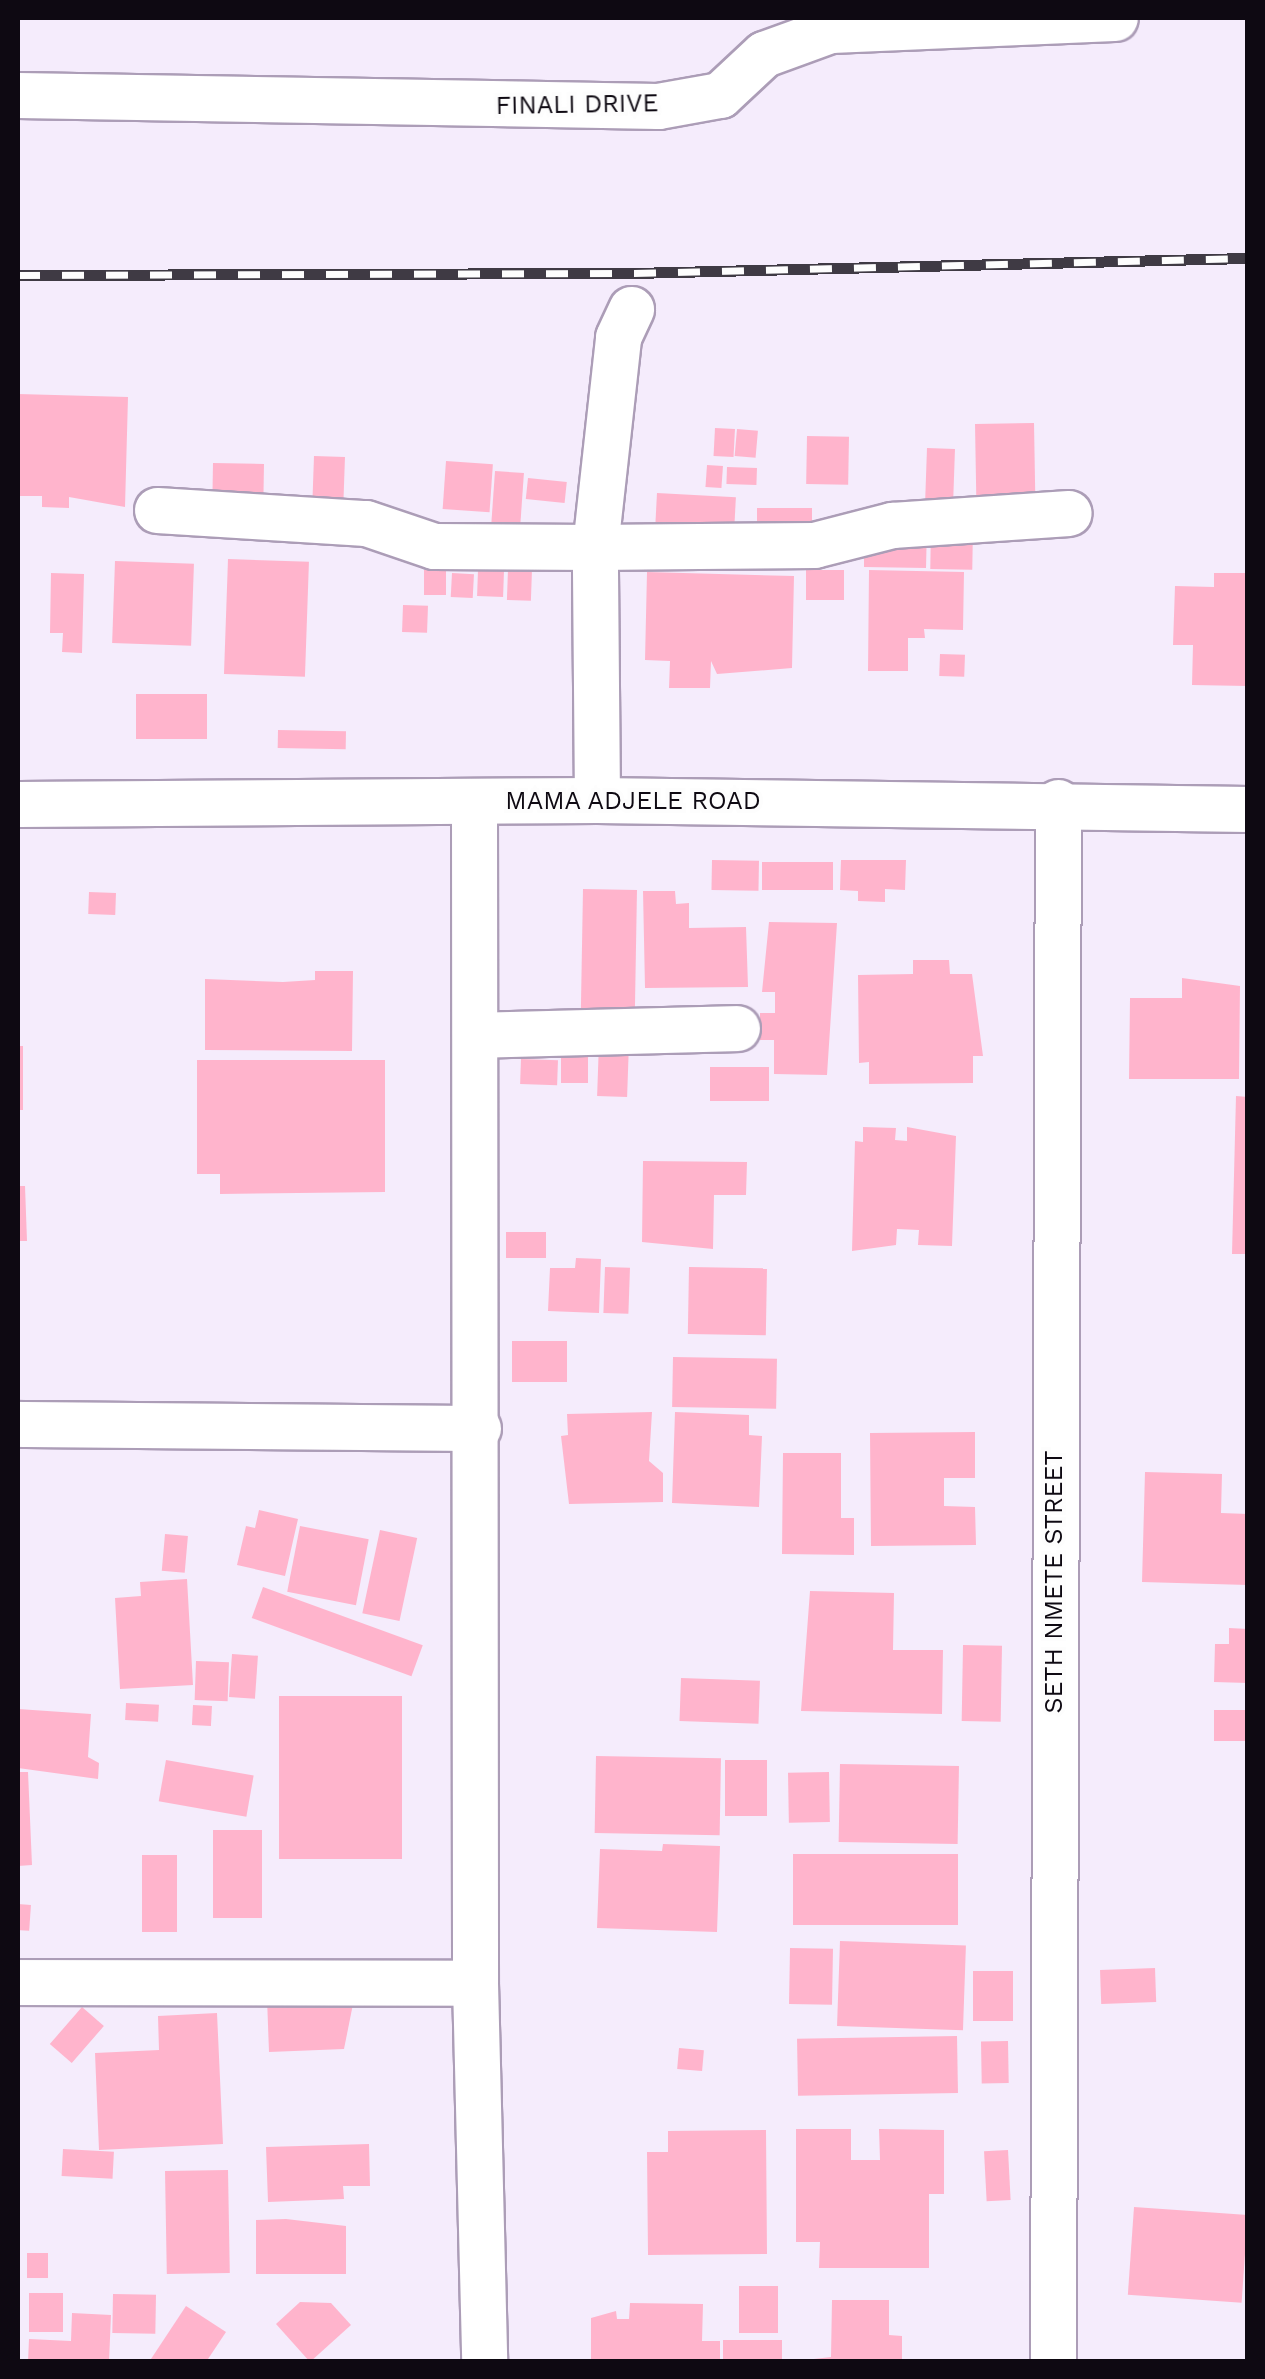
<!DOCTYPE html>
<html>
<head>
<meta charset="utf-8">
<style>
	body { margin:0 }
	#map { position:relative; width:1265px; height:2379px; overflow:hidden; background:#f5ecfc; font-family:"Work Sans",sans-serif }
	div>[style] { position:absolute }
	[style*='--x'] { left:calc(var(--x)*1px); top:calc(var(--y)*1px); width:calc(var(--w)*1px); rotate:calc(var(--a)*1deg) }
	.building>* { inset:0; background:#ffb4cc; transform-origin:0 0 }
	.roads { filter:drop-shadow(2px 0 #ac9db7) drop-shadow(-2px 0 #ac9db7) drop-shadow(0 2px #ac9db7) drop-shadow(0 -2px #ac9db7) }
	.minor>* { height:45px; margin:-22.5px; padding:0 22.5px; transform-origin:22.5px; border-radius:22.5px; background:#fff }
	.rail>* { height:11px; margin-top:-5.5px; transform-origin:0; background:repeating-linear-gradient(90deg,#fdfdfd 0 22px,#3f3a44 0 44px); box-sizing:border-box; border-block:2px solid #3f3a44 }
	span { translate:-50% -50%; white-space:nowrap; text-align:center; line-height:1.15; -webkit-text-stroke:8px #fdfdfd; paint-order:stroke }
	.street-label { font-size:25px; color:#0e0912 }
	.frame { position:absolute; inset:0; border:20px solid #0e0912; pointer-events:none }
</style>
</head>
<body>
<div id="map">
	<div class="building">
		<div style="clip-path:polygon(18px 394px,128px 397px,125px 507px,69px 497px,69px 508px,42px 507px,42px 496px,18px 496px)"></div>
		<div style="left:1034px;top:423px;width:84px;height:59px;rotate:89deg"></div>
		<div style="left:715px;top:428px;width:20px;height:28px;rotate:3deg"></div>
		<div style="left:737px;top:429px;width:21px;height:27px;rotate:5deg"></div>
		<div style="left:807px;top:436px;width:42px;height:48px;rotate:1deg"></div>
		<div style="left:927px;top:448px;width:28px;height:55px;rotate:2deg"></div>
		<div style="left:314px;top:456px;width:31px;height:46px;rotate:2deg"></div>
		<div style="left:446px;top:461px;width:47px;height:48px;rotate:4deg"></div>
		<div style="left:213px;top:463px;width:51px;height:31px;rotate:1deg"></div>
		<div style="left:707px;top:465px;width:16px;height:22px;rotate:4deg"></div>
		<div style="left:727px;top:467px;width:30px;height:17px;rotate:2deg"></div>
		<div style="left:495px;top:471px;width:29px;height:53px;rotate:4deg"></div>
		<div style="left:528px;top:478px;width:39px;height:21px;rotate:6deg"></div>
		<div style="left:657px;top:493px;width:79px;height:41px;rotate:3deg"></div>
		<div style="left:757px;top:508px;width:55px;height:31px"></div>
		<div style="clip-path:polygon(927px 526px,926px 568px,864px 567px,864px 540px)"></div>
		<div style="left:931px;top:527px;width:42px;height:42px;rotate:1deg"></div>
		<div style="left:228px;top:559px;width:81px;height:115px;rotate:2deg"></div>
		<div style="left:115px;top:561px;width:79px;height:82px;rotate:2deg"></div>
		<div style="left:508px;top:569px;width:24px;height:31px;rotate:2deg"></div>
		<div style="left:424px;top:570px;width:22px;height:25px"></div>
		<div style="left:478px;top:570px;width:26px;height:26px;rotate:2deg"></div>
		<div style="left:806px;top:570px;width:38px;height:30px"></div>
		<div style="clip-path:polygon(869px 570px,964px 572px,963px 630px,924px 629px,925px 638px,908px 638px,908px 671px,868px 671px)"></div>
		<div style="clip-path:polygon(647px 572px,794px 576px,792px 668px,717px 674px,711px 661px,710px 688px,669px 688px,670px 661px,645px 660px)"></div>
		<div style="clip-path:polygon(51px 573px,84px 574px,82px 653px,62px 652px,63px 633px,50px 633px)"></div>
		<div style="left:452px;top:573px;width:22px;height:24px;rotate:3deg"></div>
		<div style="clip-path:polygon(1214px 573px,1248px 573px,1248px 686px,1192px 685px,1193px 645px,1173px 645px,1175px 586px,1214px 587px)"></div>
		<div style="left:403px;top:605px;width:25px;height:27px;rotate:2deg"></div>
		<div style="left:940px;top:654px;width:25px;height:22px;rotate:2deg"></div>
		<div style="left:136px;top:694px;width:71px;height:45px"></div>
		<div style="left:278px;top:730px;width:68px;height:18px;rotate:1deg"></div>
		<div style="left:712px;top:860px;width:47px;height:30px;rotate:1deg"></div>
		<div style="clip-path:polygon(841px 860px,906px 860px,905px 890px,885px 889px,885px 902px,858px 901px,858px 891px,840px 890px)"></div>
		<div style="left:762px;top:862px;width:71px;height:28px"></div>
		<div style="left:583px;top:889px;width:54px;height:129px;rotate:1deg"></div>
		<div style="clip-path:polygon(643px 891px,675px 891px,676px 904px,689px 903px,689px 928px,746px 927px,748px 987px,645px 988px)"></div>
		<div style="left:89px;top:892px;width:27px;height:22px;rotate:2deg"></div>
		<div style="clip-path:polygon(769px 922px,837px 923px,827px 1075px,774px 1074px,774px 1040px,760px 1040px,760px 1013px,775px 1013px,775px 992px,762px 992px)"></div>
		<div style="clip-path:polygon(913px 960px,949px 960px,950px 974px,972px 974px,983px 1056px,973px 1056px,973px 1083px,869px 1084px,869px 1062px,859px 1063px,858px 975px,913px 974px)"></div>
		<div style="clip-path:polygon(315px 971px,353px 971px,352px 1051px,205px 1050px,205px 979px,283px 982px,315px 980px)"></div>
		<div style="clip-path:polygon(1182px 978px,1240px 986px,1239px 1079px,1129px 1079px,1130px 998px,1182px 998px)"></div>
		<div style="left:599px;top:1042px;width:30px;height:54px;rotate:2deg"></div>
		<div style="left:18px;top:1046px;width:5px;height:64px"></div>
		<div style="left:561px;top:1048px;width:27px;height:35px"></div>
		<div style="left:521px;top:1059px;width:37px;height:25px;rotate:2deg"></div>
		<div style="clip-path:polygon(197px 1060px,385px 1060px,385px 1192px,220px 1194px,220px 1174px,197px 1174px)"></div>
		<div style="left:710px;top:1067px;width:59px;height:34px"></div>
		<div style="clip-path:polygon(1236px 1096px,1248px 1097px,1248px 1254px,1232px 1254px)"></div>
		<div style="clip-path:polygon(863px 1127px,896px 1128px,895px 1140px,907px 1141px,907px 1127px,956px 1136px,952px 1246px,918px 1245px,919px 1230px,897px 1229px,896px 1245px,852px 1251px,855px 1141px,863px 1142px)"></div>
		<div style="clip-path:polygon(643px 1161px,747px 1162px,746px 1195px,714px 1195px,713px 1249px,642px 1242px)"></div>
		<div style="clip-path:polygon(18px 1186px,25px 1186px,27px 1241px,18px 1241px)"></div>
		<div style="left:506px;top:1232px;width:40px;height:26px"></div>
		<div style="clip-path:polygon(576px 1258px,601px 1259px,599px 1313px,548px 1311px,550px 1268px,575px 1268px)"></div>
		<div style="left:605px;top:1267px;width:25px;height:46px;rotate:2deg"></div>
		<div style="left:689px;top:1267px;width:78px;height:67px;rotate:1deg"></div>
		<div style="left:512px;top:1341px;width:55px;height:41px"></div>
		<div style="left:673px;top:1357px;width:104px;height:50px;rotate:1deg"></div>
		<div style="clip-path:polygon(652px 1412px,649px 1461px,663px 1473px,663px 1502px,569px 1504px,561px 1436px,568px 1435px,567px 1414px)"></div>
		<div style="clip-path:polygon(675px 1412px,749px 1415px,749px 1435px,762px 1436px,759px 1507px,672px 1503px)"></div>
		<div style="clip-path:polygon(975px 1432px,975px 1478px,944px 1478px,944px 1506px,975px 1507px,976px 1545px,871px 1546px,870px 1433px)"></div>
		<div style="clip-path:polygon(783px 1453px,841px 1453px,841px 1518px,854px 1518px,854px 1555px,782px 1554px)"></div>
		<div style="clip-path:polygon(1145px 1472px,1222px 1474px,1221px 1513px,1248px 1514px,1248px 1585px,1142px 1582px)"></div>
		<div style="clip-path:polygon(259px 1510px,298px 1519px,285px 1576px,237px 1565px,246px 1526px,255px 1528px)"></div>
		<div style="left:300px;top:1526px;width:70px;height:67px;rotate:11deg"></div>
		<div style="left:380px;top:1530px;width:38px;height:85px;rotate:12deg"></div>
		<div style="left:165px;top:1534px;width:23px;height:37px;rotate:5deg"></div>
		<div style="clip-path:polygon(187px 1579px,193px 1685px,120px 1689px,115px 1598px,141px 1596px,140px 1582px)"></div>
		<div style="left:263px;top:1587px;width:170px;height:33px;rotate:20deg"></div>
		<div style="clip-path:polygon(810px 1591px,894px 1593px,893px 1650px,943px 1650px,942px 1714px,801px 1711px)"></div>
		<div style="clip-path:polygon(1229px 1628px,1248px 1629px,1248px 1683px,1214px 1682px,1215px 1644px,1229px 1644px)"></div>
		<div style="left:963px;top:1645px;width:39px;height:76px;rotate:1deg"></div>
		<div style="left:232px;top:1654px;width:26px;height:43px;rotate:4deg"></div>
		<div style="left:196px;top:1661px;width:33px;height:39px;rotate:2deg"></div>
		<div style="left:681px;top:1678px;width:79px;height:43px;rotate:2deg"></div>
		<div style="left:402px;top:1696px;width:163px;height:123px;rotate:90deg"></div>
		<div style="left:126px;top:1703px;width:33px;height:17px;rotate:3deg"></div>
		<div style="left:193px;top:1705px;width:19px;height:20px;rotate:3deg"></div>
		<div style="clip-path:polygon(18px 1709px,91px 1714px,88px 1757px,99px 1763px,98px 1779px,18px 1768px)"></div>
		<div style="left:1214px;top:1710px;width:32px;height:31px"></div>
		<div style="left:596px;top:1756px;width:125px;height:77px;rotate:1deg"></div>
		<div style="left:166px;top:1760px;width:89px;height:42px;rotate:10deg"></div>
		<div style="left:725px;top:1760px;width:42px;height:56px"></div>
		<div style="left:840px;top:1764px;width:119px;height:78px;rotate:1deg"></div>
		<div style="clip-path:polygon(18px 1772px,28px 1772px,32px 1865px,18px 1866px)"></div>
		<div style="left:829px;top:1772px;width:50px;height:41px;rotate:89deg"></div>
		<div style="left:213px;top:1830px;width:49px;height:88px"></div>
		<div style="clip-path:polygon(663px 1844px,720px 1846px,717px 1932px,597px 1928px,600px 1849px,662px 1851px)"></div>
		<div style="left:793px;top:1854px;width:165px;height:71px"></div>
		<div style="left:142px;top:1855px;width:35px;height:77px"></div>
		<div style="left:18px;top:1904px;width:13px;height:26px;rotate:4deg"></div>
		<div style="left:840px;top:1941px;width:126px;height:85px;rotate:2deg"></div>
		<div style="left:790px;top:1948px;width:43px;height:56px;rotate:1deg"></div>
		<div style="left:1155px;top:1968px;width:34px;height:55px;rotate:88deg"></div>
		<div style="left:973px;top:1971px;width:40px;height:50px"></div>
		<div style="clip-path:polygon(267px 1998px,353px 2004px,344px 2049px,269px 2052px)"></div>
		<div style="left:82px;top:2007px;width:29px;height:49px;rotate:41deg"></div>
		<div style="clip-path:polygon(217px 2013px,223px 2144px,99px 2150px,95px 2053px,159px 2050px,158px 2016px)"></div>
		<div style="left:957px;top:2036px;width:57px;height:160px;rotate:89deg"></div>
		<div style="left:1008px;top:2041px;width:42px;height:27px;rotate:89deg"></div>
		<div style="left:679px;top:2048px;width:25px;height:21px;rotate:5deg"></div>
		<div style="clip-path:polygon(796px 2129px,851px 2129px,851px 2160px,880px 2160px,879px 2129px,944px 2130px,944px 2194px,929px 2194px,929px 2268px,819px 2268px,820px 2242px,796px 2242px)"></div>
		<div style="clip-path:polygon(766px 2130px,767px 2254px,648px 2255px,647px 2152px,668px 2152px,668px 2131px)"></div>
		<div style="clip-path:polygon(369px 2144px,370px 2186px,343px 2186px,344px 2199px,268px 2202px,266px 2147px)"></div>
		<div style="left:63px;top:2149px;width:51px;height:27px;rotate:3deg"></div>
		<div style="left:1008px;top:2150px;width:50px;height:24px;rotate:87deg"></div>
		<div style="left:228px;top:2170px;width:103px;height:63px;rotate:89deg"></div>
		<div style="left:1134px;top:2207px;width:114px;height:88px;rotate:4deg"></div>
		<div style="clip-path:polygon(286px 2219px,346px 2226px,346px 2274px,256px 2274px,256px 2220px)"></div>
		<div style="left:27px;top:2253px;width:21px;height:25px"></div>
		<div style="left:739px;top:2286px;width:39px;height:47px"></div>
		<div style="left:29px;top:2293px;width:34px;height:39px"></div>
		<div style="left:113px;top:2294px;width:43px;height:39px;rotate:1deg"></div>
		<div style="clip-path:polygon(832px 2300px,889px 2300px,889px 2335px,902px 2336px,902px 2362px,788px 2362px,831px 2357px)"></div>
		<div style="clip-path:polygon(300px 2302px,331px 2303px,351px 2325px,310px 2362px,276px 2324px)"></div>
		<div style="clip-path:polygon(630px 2303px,703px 2304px,702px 2341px,720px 2341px,720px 2362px,591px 2362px,591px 2318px,616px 2311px,617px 2319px,629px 2319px)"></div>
		<div style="clip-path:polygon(186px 2306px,226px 2332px,206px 2362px,149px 2362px)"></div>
		<div style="clip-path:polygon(72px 2313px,111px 2315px,109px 2362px,28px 2362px,29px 2339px,71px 2341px)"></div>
		<div style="left:723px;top:2340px;width:59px;height:22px"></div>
	</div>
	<div class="roads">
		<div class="minor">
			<div style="--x:18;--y:95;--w:640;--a:0.98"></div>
			<div style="--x:658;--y:106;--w:63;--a:-10.1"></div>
			<div style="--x:720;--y:95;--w:60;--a:-43"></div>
			<div style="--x:764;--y:54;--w:70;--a:-20"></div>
			<div style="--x:830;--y:30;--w:285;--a:-2.4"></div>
			<div style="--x:157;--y:510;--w:209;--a:3.6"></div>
			<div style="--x:366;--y:523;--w:72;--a:18.7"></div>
			<div style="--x:434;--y:546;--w:161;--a:0.4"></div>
			<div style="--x:595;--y:547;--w:219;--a:-0.5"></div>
			<div style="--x:814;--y:545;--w:81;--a:-14.4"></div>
			<div style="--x:892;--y:525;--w:177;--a:-3.9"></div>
			<div style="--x:597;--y:800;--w:253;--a:-90.5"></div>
			<div style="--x:595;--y:547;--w:211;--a:-83.7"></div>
			<div style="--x:618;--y:337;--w:31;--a:-65"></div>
			<div style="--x:474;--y:801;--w:1182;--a:89.95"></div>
			<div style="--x:475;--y:1983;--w:379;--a:88.6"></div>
			<div style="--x:18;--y:804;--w:579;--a:-0.4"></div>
			<div style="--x:597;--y:800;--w:651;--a:0.79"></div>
			<div style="--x:475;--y:1035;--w:262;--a:-1.5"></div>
			<div style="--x:18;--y:1424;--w:460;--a:0.5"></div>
			<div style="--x:18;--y:1982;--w:457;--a:0.1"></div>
			<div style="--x:1053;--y:2362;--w:1560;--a:-89.82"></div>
		</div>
	</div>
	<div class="rail">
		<div style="--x:18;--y:275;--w:616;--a:-0.19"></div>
		<div style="--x:634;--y:273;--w:614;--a:-1.4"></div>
	</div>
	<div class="street-label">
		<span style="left:577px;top:105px;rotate:-1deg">FINALI DRIVE</span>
		<span style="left:633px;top:801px">MAMA ADJELE ROAD</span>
		<span style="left:1054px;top:1582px;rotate:-90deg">SETH NMETE STREET</span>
	</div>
	<div class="frame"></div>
</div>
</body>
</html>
